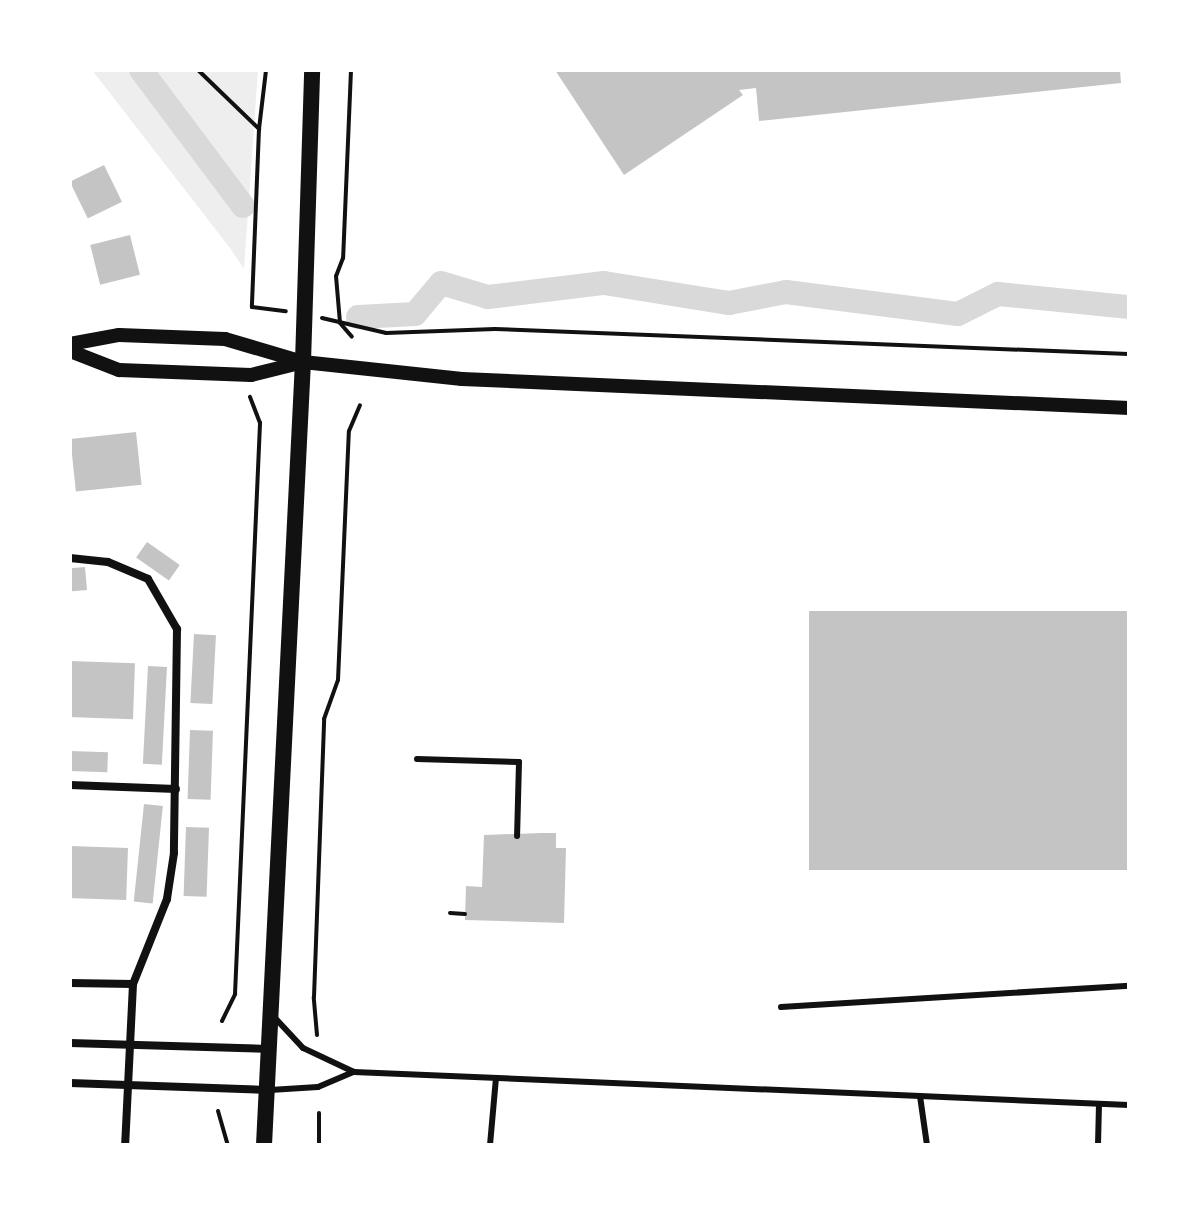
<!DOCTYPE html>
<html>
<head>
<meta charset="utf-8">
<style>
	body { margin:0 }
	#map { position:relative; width:1199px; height:1215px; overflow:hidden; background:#fff; font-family:Georgia,serif }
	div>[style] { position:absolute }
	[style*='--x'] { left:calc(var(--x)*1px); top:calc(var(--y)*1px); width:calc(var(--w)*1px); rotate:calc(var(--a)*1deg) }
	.green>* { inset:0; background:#eee }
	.canal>* { height:24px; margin:-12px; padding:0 12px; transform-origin:12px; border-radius:12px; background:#d9d9d9 }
	.building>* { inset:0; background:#c4c4c4; transform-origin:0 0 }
	.path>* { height:4px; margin:-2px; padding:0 2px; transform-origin:2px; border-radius:2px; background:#111 }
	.service>* { height:6px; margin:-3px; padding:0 3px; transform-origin:3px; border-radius:3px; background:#111 }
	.minor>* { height:8px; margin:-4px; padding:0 4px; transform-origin:4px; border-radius:4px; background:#111 }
	.tertiary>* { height:14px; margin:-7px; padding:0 7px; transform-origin:7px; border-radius:7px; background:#111 }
	.secondary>* { height:16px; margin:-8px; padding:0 8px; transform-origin:8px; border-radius:8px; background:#111 }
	span { translate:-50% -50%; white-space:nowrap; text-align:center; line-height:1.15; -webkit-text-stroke:6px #fff; paint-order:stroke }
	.frame { position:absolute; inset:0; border:72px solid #fff; pointer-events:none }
</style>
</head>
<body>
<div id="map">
	<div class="green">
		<div style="clip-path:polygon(92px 70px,258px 70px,244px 269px,230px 248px)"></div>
	</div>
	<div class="canal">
		<div style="--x:141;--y:70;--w:170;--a:53.1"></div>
		<div style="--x:358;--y:317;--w:57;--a:-3"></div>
		<div style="--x:415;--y:314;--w:40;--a:-50"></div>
		<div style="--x:441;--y:283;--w:49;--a:16.6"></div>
		<div style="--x:488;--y:297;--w:117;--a:-6.9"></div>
		<div style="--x:604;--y:283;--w:127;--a:9.1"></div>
		<div style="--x:729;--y:303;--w:58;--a:-10.9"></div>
		<div style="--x:786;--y:292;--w:173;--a:7.3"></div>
		<div style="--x:958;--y:314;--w:45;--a:-26.6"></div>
		<div style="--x:998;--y:294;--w:132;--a:5.7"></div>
	</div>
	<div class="building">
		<div style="clip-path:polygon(555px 70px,1120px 70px,1121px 83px,759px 121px,756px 88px,739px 90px,743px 95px,624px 175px)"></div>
		<div style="left:104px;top:165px;width:41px;height:38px;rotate:64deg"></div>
		<div style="left:130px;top:235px;width:41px;height:41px;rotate:76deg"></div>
		<div style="left:136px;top:432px;width:53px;height:66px;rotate:84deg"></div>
		<div style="left:147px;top:542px;width:40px;height:19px;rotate:35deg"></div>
		<div style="left:85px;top:567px;width:23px;height:15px;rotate:85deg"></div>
		<div style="left:1129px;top:611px;width:259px;height:320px;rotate:90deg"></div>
		<div style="left:194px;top:634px;width:22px;height:69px;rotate:3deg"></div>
		<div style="left:70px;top:661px;width:65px;height:56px;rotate:2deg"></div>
		<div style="left:148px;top:666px;width:19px;height:98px;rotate:3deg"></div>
		<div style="left:190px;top:730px;width:23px;height:69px;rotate:2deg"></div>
		<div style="left:70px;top:751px;width:38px;height:20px;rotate:2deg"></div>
		<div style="left:144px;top:804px;width:19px;height:98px;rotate:6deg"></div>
		<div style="left:186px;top:827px;width:23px;height:69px;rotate:2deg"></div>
		<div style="clip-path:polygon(541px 833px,556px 833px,556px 848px,566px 848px,564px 923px,465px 920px,466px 886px,482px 887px,484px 835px)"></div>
		<div style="left:70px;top:846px;width:58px;height:52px;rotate:2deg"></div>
	</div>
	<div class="path">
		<div style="--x:198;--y:70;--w:85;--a:44"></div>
		<div style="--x:259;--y:129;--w:178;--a:92.3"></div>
		<div style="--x:252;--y:307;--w:34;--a:7"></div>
		<div style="--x:351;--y:70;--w:188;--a:92.4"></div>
		<div style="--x:343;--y:258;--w:19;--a:111"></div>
		<div style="--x:336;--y:276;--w:47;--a:85.1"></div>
		<div style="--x:340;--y:323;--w:18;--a:49"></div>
		<div style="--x:259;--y:129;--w:59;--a:-83.2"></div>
		<div style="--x:322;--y:318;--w:66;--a:13.2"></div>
		<div style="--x:386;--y:333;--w:109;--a:-2.1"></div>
		<div style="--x:495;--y:329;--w:634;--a:2.26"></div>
		<div style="--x:450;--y:913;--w:15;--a:4"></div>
		<div style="--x:222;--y:1021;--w:30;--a:-64"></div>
		<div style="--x:235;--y:994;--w:572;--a:-87.49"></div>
		<div style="--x:260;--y:423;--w:28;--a:-111"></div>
		<div style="--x:317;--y:1035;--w:38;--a:-95"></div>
		<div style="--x:314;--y:997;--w:278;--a:-87.9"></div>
		<div style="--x:324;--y:719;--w:41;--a:-70.3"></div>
		<div style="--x:338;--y:680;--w:249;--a:-87.5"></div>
		<div style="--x:349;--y:431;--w:28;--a:-67"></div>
		<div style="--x:218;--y:1111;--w:35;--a:74"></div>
		<div style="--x:319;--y:1113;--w:32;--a:90"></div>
	</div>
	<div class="service">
		<div style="--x:417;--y:759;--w:102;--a:1.7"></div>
		<div style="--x:519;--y:762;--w:74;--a:91.5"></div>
		<div style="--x:781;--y:1007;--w:349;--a:-3.5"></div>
		<div style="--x:354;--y:1072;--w:567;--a:2.43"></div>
		<div style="--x:920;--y:1096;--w:49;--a:81.9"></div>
		<div style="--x:270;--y:1090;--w:48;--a:-3.6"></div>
		<div style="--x:318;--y:1087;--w:39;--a:-23"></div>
		<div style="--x:354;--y:1072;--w:56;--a:-154.8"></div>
		<div style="--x:303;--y:1048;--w:41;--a:-133"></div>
		<div style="--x:920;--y:1096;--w:209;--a:2.5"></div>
		<div style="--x:490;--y:1145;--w:67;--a:-84.9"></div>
		<div style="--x:1098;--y:1145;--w:41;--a:-88.6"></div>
	</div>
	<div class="minor">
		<div style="--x:70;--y:558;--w:38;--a:6"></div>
		<div style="--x:108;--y:562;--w:43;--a:23"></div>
		<div style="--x:148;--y:579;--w:58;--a:59.9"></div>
		<div style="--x:177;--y:629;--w:224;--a:90.8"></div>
		<div style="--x:174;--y:853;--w:47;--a:98.7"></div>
		<div style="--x:167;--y:899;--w:92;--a:111.8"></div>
		<div style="--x:133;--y:984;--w:161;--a:92.8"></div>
		<div style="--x:70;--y:785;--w:106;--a:2.2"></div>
		<div style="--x:70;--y:983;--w:63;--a:0.9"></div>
		<div style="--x:70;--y:1043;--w:198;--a:1.7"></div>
		<div style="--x:70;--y:1083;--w:197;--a:2"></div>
	</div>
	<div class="tertiary">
		<div style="--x:70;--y:344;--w:50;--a:-10.4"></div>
		<div style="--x:119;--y:335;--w:106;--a:2.2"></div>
		<div style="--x:225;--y:339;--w:81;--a:16.4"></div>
		<div style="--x:303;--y:362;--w:160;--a:6.1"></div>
		<div style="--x:462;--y:379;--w:668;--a:2.49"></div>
		<div style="--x:70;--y:351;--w:53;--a:21.2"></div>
		<div style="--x:119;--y:370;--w:132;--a:2.2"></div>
		<div style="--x:251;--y:375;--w:54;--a:-14"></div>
	</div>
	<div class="secondary">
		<div style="--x:264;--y:1145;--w:784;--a:-87.15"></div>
		<div style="--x:303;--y:362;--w:292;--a:-88.2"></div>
	</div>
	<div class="frame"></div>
</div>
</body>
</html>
